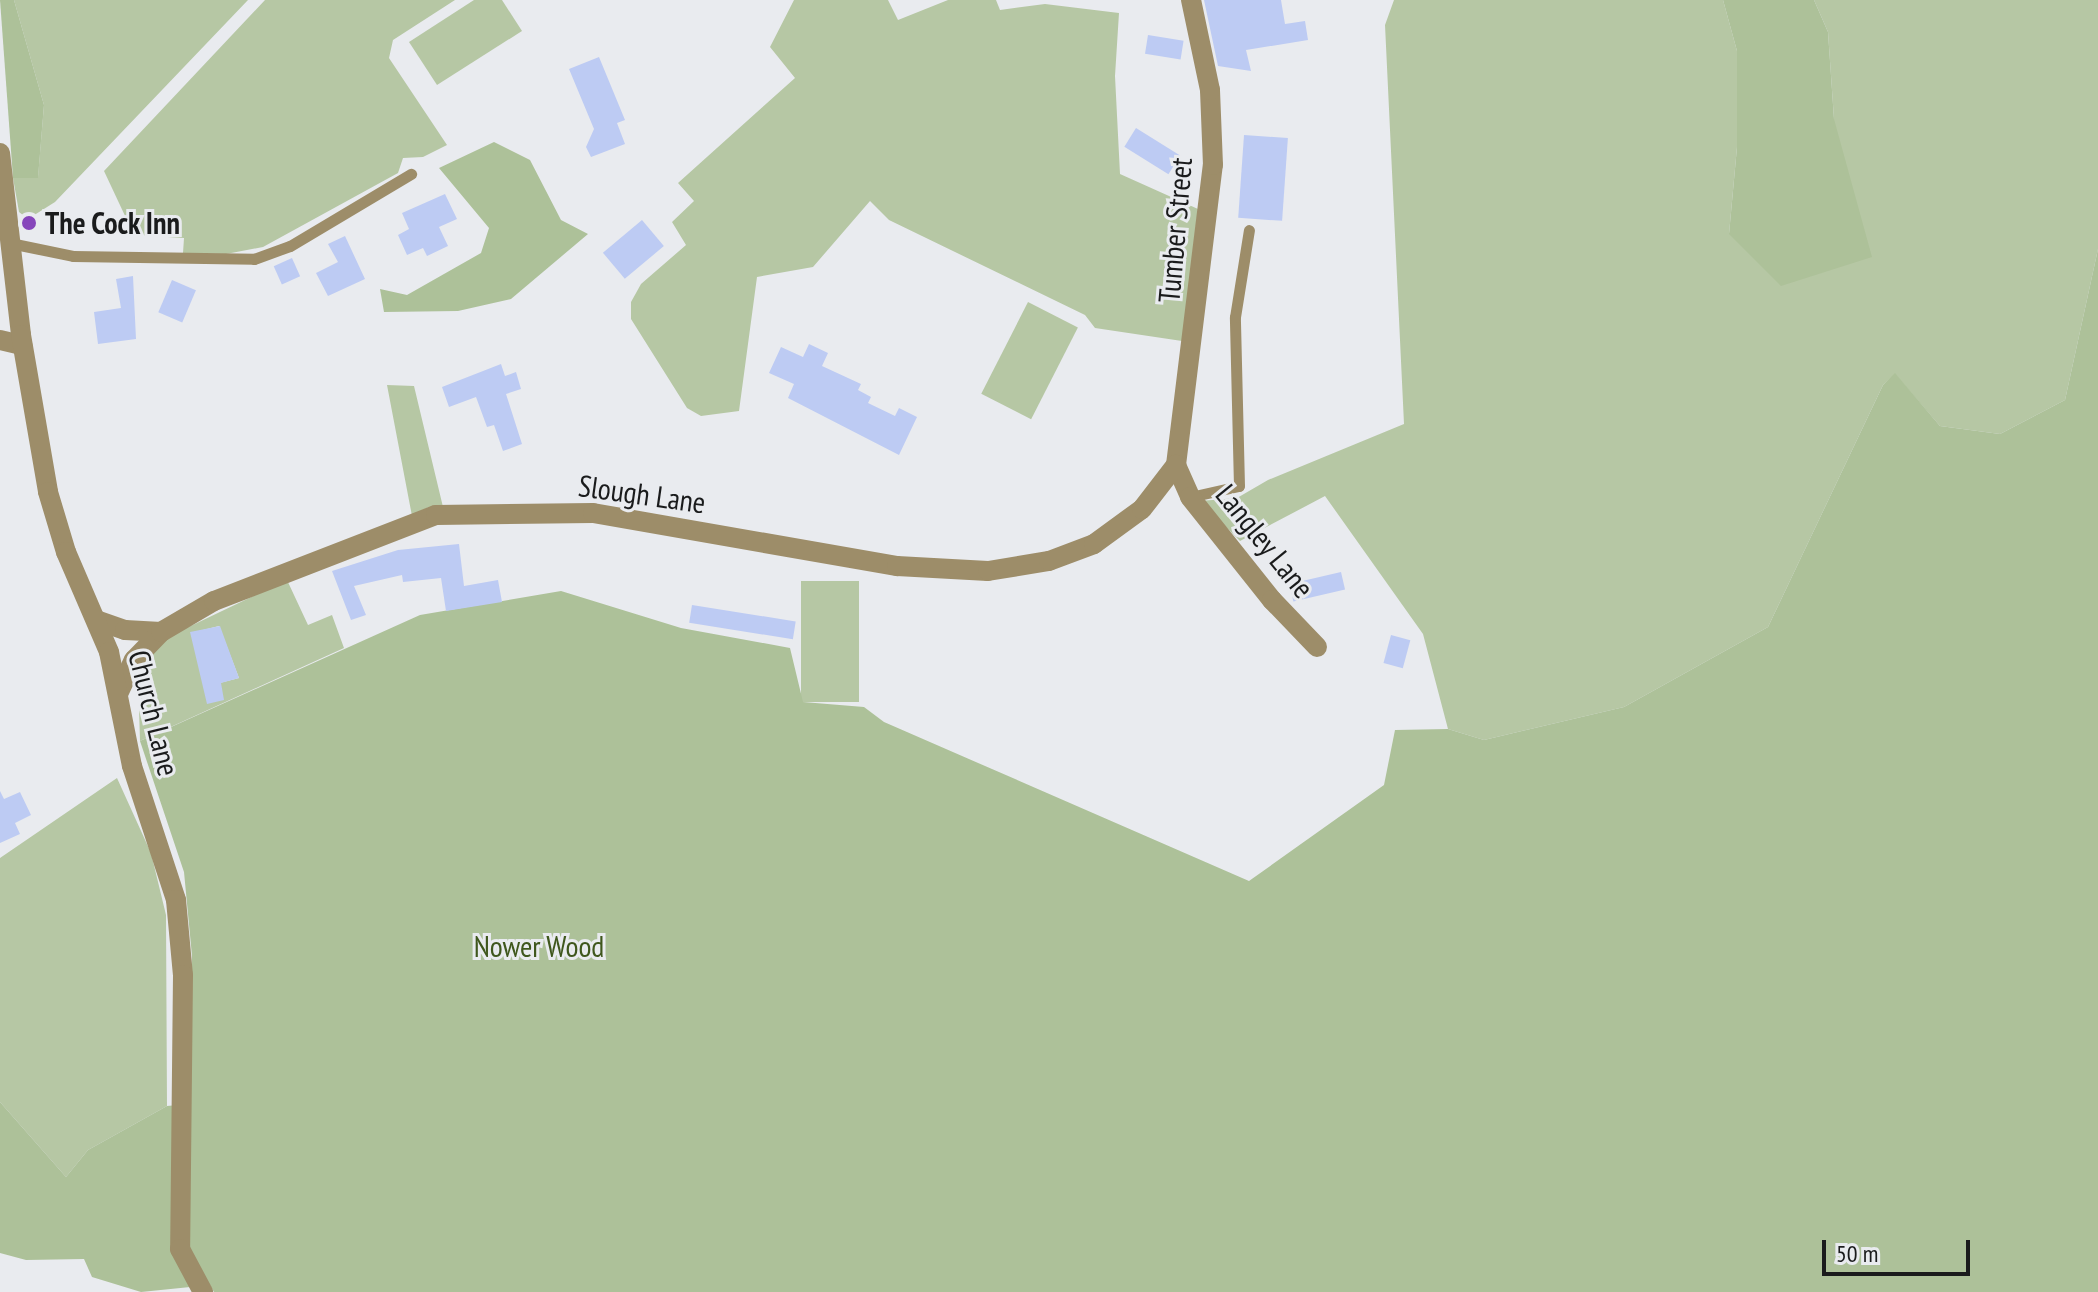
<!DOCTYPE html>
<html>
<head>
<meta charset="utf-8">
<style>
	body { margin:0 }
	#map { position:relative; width:2098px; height:1292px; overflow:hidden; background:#e9ebef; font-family:"PT Sans Narrow",sans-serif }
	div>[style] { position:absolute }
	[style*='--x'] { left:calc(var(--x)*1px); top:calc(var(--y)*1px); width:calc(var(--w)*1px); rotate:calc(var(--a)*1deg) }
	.green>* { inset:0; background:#b6c7a4; transform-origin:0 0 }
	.forest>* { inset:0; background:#adc199 }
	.building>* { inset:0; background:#bdcbf3; transform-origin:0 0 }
	.service>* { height:11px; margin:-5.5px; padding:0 5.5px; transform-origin:5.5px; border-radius:5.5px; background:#9d8d69 }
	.minor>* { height:20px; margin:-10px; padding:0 10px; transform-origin:10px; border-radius:10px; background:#9d8d69 }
	.tertiary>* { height:20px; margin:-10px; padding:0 10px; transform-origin:10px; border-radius:10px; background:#9d8d69 }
	.dots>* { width:22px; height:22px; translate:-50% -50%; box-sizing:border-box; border:4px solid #e9ebef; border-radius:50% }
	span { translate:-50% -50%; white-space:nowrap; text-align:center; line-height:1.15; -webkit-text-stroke:6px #e9ebef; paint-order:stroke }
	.poi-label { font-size:30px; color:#1a1b1c; font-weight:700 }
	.left { translate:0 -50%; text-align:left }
	.street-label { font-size:30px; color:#1a1b1c }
	.park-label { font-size:30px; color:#3f571d }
	.scale { position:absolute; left:1822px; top:1240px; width:148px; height:36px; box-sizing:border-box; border:4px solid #1a1b1c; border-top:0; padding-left:10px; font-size:24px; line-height:28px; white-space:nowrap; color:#1a1b1c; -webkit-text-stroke:6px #e9ebef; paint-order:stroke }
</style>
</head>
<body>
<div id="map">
	<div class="green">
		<div style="clip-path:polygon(14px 0,248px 0,55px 202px,28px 219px,19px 212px,13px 178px,38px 177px,44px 105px)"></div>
		<div style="clip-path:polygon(265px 0,455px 0,393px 40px,389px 58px,447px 145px,423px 157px,403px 158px,398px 173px,263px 247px,226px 254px,183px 253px,184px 238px,134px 235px,104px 171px)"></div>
		<div style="clip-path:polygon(474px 0,502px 0,522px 31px,437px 85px,409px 42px)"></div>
		<div style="clip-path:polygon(794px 0,888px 0,898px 20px,948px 0,996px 0,1000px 10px,1045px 4px,1119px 13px,1115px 76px,1120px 174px,1198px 209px,1182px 341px,1095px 328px,1085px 315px,889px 220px,870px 201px,813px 267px,757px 277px,739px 411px,701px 416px,687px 408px,631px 319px,631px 302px,641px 284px,686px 245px,672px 222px,694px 201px,678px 183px,795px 78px,770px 47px)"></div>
		<div style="clip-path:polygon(1394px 0,1723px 0,1737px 51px,1737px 147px,1729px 234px,1834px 119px,1828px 32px,1814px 0,2098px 0,2098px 249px,2065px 400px,2000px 434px,1940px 426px,1895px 374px,1883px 385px,1768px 627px,1624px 707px,1484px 740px,1448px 729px,1423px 634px,1325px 496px,1240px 541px,1200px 501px,1237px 498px,1268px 480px,1404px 424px,1385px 25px)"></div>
		<div style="left:1028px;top:302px;width:56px;height:103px;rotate:27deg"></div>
		<div style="clip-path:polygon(387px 385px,414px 386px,443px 507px,429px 507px,412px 516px)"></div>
		<div style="clip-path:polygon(evenodd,287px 580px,308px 625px,332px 615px,344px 648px,140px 741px,139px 709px,152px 651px,176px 633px,287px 580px,219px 626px,239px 678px,204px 687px,191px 633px,219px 626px)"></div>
		<div style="left:801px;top:581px;width:58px;height:121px"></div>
		<div style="clip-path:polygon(117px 778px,151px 853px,166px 915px,167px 1106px,88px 1150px,66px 1177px,0 1102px,0 858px)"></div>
	</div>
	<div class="forest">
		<div style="clip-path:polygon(0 0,14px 0,44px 105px,38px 178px,13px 178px)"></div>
		<div style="clip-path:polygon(1723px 0,1814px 0,1828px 32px,1834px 119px,1872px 257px,1781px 286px,1729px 234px,1737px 147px,1737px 51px)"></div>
		<div style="clip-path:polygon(494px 142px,530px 160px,561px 220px,588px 234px,511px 299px,458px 311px,384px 312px,380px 289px,407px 295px,481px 253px,489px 228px,439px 168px)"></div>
		<div style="clip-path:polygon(2098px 249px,2098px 1292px,214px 1292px,210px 1285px,141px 1292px,92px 1277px,84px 1259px,26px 1260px,0 1253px,0 1102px,66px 1177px,88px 1150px,167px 1106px,190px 1104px,192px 956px,184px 872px,140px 741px,420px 615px,561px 591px,681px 628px,790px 648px,803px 702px,864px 707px,884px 722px,1249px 881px,1384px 785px,1395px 730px,1448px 729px,1484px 740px,1624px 707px,1768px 627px,1883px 385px,1895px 373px,1940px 426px,2000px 434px,2065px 400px)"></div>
	</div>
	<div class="building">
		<div style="clip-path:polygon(1204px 0,1281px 0,1285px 24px,1305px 21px,1308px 40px,1246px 50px,1251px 71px,1218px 66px)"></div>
		<div style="left:1148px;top:35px;width:36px;height:19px;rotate:9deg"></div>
		<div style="clip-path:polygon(599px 57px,625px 120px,617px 123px,625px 144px,591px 157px,586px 147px,594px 129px,569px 69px)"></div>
		<div style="left:1136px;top:128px;width:52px;height:22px;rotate:32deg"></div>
		<div style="left:1244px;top:135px;width:44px;height:83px;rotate:4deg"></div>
		<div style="clip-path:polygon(445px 194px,457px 219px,439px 227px,448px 246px,427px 256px,423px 248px,407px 255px,398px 235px,409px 229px,402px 213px)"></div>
		<div style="left:642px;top:220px;width:34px;height:51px;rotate:50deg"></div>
		<div style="clip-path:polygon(345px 236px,365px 279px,328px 296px,316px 273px,338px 262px,328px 244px)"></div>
		<div style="left:292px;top:258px;width:20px;height:20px;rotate:66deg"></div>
		<div style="clip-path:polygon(133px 276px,136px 339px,98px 344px,94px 312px,121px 308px,116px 279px)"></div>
		<div style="left:172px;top:280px;width:26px;height:35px;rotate:23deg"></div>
		<div style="clip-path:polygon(809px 344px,828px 353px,822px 366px,861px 384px,858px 390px,871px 397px,868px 403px,895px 416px,899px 408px,917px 417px,899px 455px,788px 398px,794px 384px,769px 373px,781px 347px,803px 357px)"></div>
		<div style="clip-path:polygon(501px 364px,505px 376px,516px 372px,521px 389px,506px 394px,522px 444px,503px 451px,494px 425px,487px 427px,476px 397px,449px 407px,442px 387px)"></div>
		<div style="clip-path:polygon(459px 544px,464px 586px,498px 580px,502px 602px,446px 611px,441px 578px,403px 582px,402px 575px,354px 586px,366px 615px,351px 620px,332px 571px,398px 550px)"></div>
		<div style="left:1341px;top:572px;width:18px;height:53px;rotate:77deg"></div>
		<div style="left:692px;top:605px;width:105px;height:18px;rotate:9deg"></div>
		<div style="clip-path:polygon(220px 626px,239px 678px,221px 683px,224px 700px,207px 704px,190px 632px)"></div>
		<div style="left:1391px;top:635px;width:20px;height:29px;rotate:15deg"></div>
		<div style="clip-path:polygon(0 791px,4px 799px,20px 792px,31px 815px,15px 823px,20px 834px,0 843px)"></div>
	</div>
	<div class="service">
		<div style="--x:10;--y:243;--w:64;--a:11.7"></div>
		<div style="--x:73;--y:256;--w:181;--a:0.9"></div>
		<div style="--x:254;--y:259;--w:38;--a:-20"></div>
		<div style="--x:290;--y:246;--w:141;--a:-30.8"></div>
		<div style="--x:1190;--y:497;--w:50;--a:-12.7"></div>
		<div style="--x:1239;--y:486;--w:169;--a:-91.4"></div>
		<div style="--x:1235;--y:317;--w:88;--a:-80.9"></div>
	</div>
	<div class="minor">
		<div style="--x:0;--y:340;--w:23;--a:13"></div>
		<div style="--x:1176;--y:465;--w:302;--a:-83"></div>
		<div style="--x:1213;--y:165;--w:75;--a:-92.3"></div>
		<div style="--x:1210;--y:90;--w:92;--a:-101.9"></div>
		<div style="--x:1176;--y:465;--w:35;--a:66"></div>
		<div style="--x:1190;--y:497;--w:132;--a:51.5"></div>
		<div style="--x:1272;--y:600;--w:65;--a:46.2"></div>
		<div style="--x:96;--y:620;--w:31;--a:19"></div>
		<div style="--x:125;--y:630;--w:36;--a:3"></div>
		<div style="--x:118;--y:694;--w:38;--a:-65"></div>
		<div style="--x:134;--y:660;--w:39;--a:-46"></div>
		<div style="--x:161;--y:632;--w:61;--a:-30.3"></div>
		<div style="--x:214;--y:601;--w:238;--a:-21.2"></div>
		<div style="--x:436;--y:515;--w:157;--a:-0.7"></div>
		<div style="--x:593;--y:513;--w:309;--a:9.9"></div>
		<div style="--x:897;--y:566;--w:91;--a:3.1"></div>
		<div style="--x:988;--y:571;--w:62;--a:-9.3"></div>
		<div style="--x:1049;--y:561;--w:48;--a:-20.7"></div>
		<div style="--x:1094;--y:544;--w:59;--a:-36.1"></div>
		<div style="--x:1142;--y:509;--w:56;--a:-52.3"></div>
	</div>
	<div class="tertiary">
		<div style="--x:0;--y:153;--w:183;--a:83.4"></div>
		<div style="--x:21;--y:335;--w:159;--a:80.2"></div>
		<div style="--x:48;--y:492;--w:63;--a:73.3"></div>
		<div style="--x:66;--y:552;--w:109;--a:66.7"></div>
		<div style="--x:109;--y:652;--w:116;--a:78.6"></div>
		<div style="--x:132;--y:766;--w:141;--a:71.8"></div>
		<div style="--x:176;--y:900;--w:75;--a:84.7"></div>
		<div style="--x:183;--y:975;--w:274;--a:90.6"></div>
		<div style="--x:180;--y:1249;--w:49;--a:61.9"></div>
	</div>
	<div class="dots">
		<div style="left:29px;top:223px;background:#8646bb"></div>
	</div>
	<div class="poi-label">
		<span class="left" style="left:45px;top:223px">The Cock Inn</span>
	</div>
	<div class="street-label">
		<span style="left:1175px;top:230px;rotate:-85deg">Tumber Street</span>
		<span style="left:642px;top:494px;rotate:8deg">Slough Lane</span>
		<span style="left:1265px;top:541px;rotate:51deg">Langley Lane</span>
		<span style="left:154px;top:713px;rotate:76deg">Church Lane</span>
	</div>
	<div class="park-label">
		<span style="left:539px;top:946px">Nower Wood</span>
	</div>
	<div class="scale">50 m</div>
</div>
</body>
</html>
